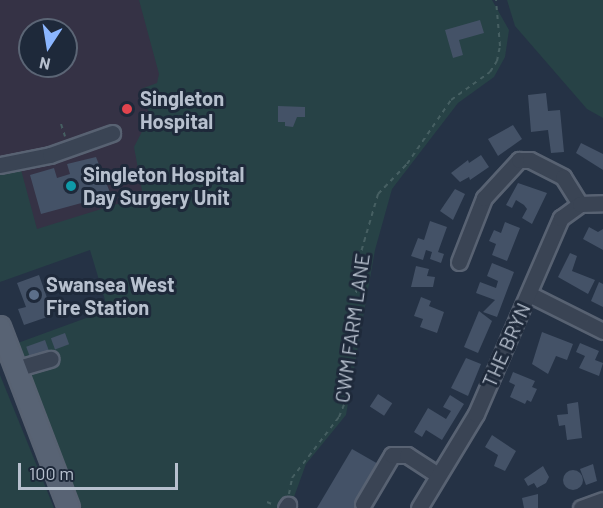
<!DOCTYPE html>
<html>
<head>
<meta charset="utf-8">
<style>
	body { margin:0 }
	#map { position:relative; width:603px; height:508px; overflow:hidden; background:#253245; font-family:Barlow,sans-serif }
	div>[style] { position:absolute }
	[style*='--x'] { left:calc(var(--x)*1px); top:calc(var(--y)*1px); width:calc(var(--w)*1px); rotate:calc(var(--a)*1deg) }
	.medical>* { inset:0; background:#353245 }
	.green>* { inset:0; background:#274246 }
	.building>* { inset:0; background:#445267; transform-origin:0 0 }
	.round { border-radius:50% }
	.path>* { height:2px; margin-top:-1px; transform-origin:0; background:repeating-linear-gradient(90deg,#465f62 0 4.5px,transparent 0 9px) }
	.roads { filter:drop-shadow(2px 0 #586272) drop-shadow(-2px 0 #586272) drop-shadow(0 2px #586272) drop-shadow(0 -2px #586272) }
	.minor>* { height:15px; margin:-7.5px; padding:0 7.5px; transform-origin:7.5px; border-radius:7.5px; background:#3a4454 }
	.major>* { height:20px; margin:-10px; padding:0 10px; transform-origin:10px; border-radius:10px; background:#586374 }
	.dots>* { width:16px; height:16px; translate:-50% -50%; box-sizing:border-box; border:3px solid #1e293a; border-radius:50% }
	span { translate:-50% -50%; white-space:nowrap; text-align:center; line-height:1.15; -webkit-text-stroke:6px #1e293a; paint-order:stroke }
	.poi-label { font-size:20px; color:#b7c0ce; font-weight:700 }
	.left { translate:0 -50%; text-align:left }
	.street-label { font-size:20px; color:#b7c0ce }
	.north { position:absolute; left:18px; top:18px; width:60px; height:60px; box-sizing:border-box; background:#1e293a; border:2px solid #5b6575; border-radius:50%; rotate:192deg; font-size:16px; font-weight:700; line-height:24px; text-align:center; color:#b7c0ce }
	.north::after { content:''; display:block; margin:auto; width:21px; height:27px; background:#8bb6ff; clip-path:polygon(50% 0,100% 100%,50% 72%,0 100%) }
	.scale { position:absolute; left:18px; top:463px; width:160px; height:27px; box-sizing:border-box; border:3px solid #b7c0ce; border-top:0; padding-left:8px; font-size:18px; line-height:21px; white-space:nowrap; color:#b7c0ce; -webkit-text-stroke:4px #1e293a; paint-order:stroke }
</style>
</head>
<body>
<div id="map">
	<div class="medical">
		<div style="clip-path:polygon(evenodd,0 0,199px 0,291px 184px,0 241px,0 0,30px 30px,66px 30px,66px 66px,30px 66px,30px 30px)"></div>
	</div>
	<div class="green">
		<div style="clip-path:polygon(139px 0,492px 0,509px 30px,505px 57px,494px 77px,458px 103px,392px 189px,375px 250px,346px 415px,306px 464px,290px 508px,82px 508px,15px 344px,108px 310px,90px 250px,0 282px,0 170px,20px 166px,37px 229px,143px 196px,134px 147px,150px 116px,141px 89px,157px 83px,159px 74px)"></div>
		<div style="clip-path:polygon(507px 0,603px 0,603px 118px,587px 109px,515px 26px)"></div>
		<div style="clip-path:polygon(0 375px,54px 508px,0 508px)"></div>
	</div>
	<div class="building">
		<div style="clip-path:polygon(480px 20px,484px 33px,459px 40px,463px 55px,453px 58px,445px 30px)"></div>
		<div style="clip-path:polygon(546px 93px,548px 111px,560px 110px,564px 152px,551px 153px,548px 130px,531px 132px,528px 95px)"></div>
		<div style="clip-path:polygon(278px 106px,305px 107px,305px 117px,297px 117px,293px 127px,285px 126px,285px 122px,278px 122px)"></div>
		<div style="clip-path:polygon(513px 125px,522px 139px,498px 156px,488px 139px)"></div>
		<div style="clip-path:polygon(581px 143px,603px 154px,603px 170px,576px 153px)"></div>
		<div style="clip-path:polygon(481px 155px,489px 167px,470px 180px,469px 177px,460px 182px,451px 173px,468px 160px,469px 163px)"></div>
		<div style="clip-path:polygon(96px 157px,111px 195px,41px 214px,30px 175px,54px 168px,57px 178px,70px 174px,67px 164px)"></div>
		<div style="clip-path:polygon(518px 183px,547px 193px,532px 224px,522px 218px,527px 209px,524px 205px,516px 200px,512px 208px,506px 205px)"></div>
		<div style="clip-path:polygon(455px 189px,465px 194px,453px 220px,440px 211px)"></div>
		<div style="clip-path:polygon(430px 221px,447px 227px,438px 252px,444px 254px,441px 263px,430px 259px,432px 252px,426px 250px,423px 260px,411px 256px,418px 238px,424px 240px)"></div>
		<div style="clip-path:polygon(505px 222px,520px 228px,507px 261px,492px 255px,496px 244px,489px 241px,494px 230px,501px 233px)"></div>
		<div style="clip-path:polygon(589px 227px,598px 232px,603px 229px,603px 250px,583px 239px)"></div>
		<div style="clip-path:polygon(570px 253px,577px 256px,572px 271px,595px 280px,588px 294px,558px 277px)"></div>
		<div style="clip-path:polygon(492px 263px,514px 272px,497px 317px,483px 312px,495px 300px,476px 293px,480px 282px,496px 288px,498px 281px,487px 276px)"></div>
		<div style="clip-path:polygon(416px 266px,429px 269px,427px 276px,435px 277px,433px 287px,411px 287px)"></div>
		<div style="clip-path:polygon(39px 275px,53px 315px,24px 325px,18px 309px,26px 307px,17px 283px)"></div>
		<div style="clip-path:polygon(599px 282px,603px 284px,603px 307px,591px 301px)"></div>
		<div style="clip-path:polygon(421px 297px,431px 301px,429px 306px,444px 312px,437px 333px,420px 327px,423px 319px,414px 316px)"></div>
		<div style="clip-path:polygon(479px 311px,492px 321px,478px 353px,464px 347px)"></div>
		<div style="clip-path:polygon(542px 332px,573px 344px,567px 360px,556px 356px,548px 374px,532px 364px)"></div>
		<div style="left:65px;top:333px;width:12px;height:15px;rotate:70deg"></div>
		<div style="left:45px;top:340px;width:12px;height:20px;rotate:70deg"></div>
		<div style="clip-path:polygon(580px 343px,599px 351px,595px 360px,603px 363px,599px 376px,579px 368px,585px 356px,576px 352px)"></div>
		<div style="clip-path:polygon(466px 358px,481px 364px,468px 396px,451px 388px)"></div>
		<div style="clip-path:polygon(513px 372px,535px 381px,532px 387px,537px 389px,531px 402px,527px 400px,525px 404px,510px 397px,515px 385px,509px 382px)"></div>
		<div style="left:378px;top:394px;width:17px;height:15px;rotate:33deg"></div>
		<div style="clip-path:polygon(450px 395px,464px 404px,442px 440px,426px 430px,422px 437px,414px 432px,428px 408px,446px 419px,451px 411px,443px 407px)"></div>
		<div style="clip-path:polygon(578px 402px,582px 438px,567px 440px,565px 425px,559px 426px,557px 415px,568px 414px,567px 404px)"></div>
		<div style="clip-path:polygon(492px 435px,516px 451px,505px 471px,494px 466px,498px 455px,485px 447px)"></div>
		<div style="clip-path:polygon(352px 449px,380px 465px,355px 508px,317px 508px)"></div>
		<div style="clip-path:polygon(593px 464px,597px 481px,586px 485px,580px 469px)"></div>
		<div style="clip-path:polygon(543px 466px,549px 477px,546px 483px,537px 488px,534px 483px,528px 486px,524px 479px)"></div>
		<div class="round" style="left:563px;top:470px;width:20px;height:20px"></div>
		<div style="clip-path:polygon(538px 494px,538px 508px,524px 508px,522px 498px)"></div>
	</div>
	<div class="path">
		<div style="--x:61;--y:124;--w:13;--a:72"></div>
		<div style="--x:289;--y:494;--w:16;--a:-79"></div>
		<div style="--x:292;--y:478;--w:77;--a:-52.4"></div>
		<div style="--x:339;--y:417;--w:18;--a:-68"></div>
		<div style="--x:346;--y:400;--w:142;--a:-84.7"></div>
		<div style="--x:359;--y:259;--w:68;--a:-73.7"></div>
		<div style="--x:378;--y:194;--w:42;--a:-46"></div>
		<div style="--x:407;--y:164;--w:78;--a:-55.5"></div>
		<div style="--x:451;--y:100;--w:48;--a:-35.7"></div>
		<div style="--x:490;--y:72;--w:13;--a:-58"></div>
		<div style="--x:497;--y:61;--w:15;--a:-79"></div>
		<div style="--x:500;--y:46;--w:46;--a:-95"></div>
		<div style="--x:267;--y:502;--w:8;--a:23"></div>
	</div>
	<div class="roads">
		<div class="minor">
			<div style="--x:0;--y:165;--w:51;--a:-11.3"></div>
			<div style="--x:50;--y:155;--w:66;--a:-19.5"></div>
			<div style="--x:459;--y:262;--w:69;--a:-68.7"></div>
			<div style="--x:484;--y:198;--w:52;--a:-47.4"></div>
			<div style="--x:519;--y:160;--w:11;--a:0"></div>
			<div style="--x:530;--y:160;--w:37;--a:27"></div>
			<div style="--x:563;--y:177;--w:32;--a:58"></div>
			<div style="--x:529;--y:294;--w:83;--a:26.6"></div>
			<div style="--x:15;--y:369;--w:37;--a:-16"></div>
			<div style="--x:363;--y:504;--w:57;--a:-59.4"></div>
			<div style="--x:392;--y:455;--w:15;--a:0"></div>
			<div style="--x:407;--y:455;--w:37;--a:33"></div>
			<div style="--x:286;--y:508;--w:4;--a:-56"></div>
			<div style="--x:419;--y:508;--w:110;--a:-58.8"></div>
			<div style="--x:476;--y:414;--w:214;--a:-66.6"></div>
			<div style="--x:561;--y:218;--w:24;--a:-36"></div>
			<div style="--x:580;--y:204;--w:23;--a:-2"></div>
			<div style="--x:581;--y:508;--w:23;--a:-20"></div>
		</div>
		<div class="major">
			<div style="--x:0;--y:327;--w:194;--a:69.1"></div>
		</div>
	</div>
	<div class="dots">
		<div style="left:127px;top:109px;background:#e0444e"></div>
		<div style="left:71px;top:186px;background:#0f9aa8"></div>
		<div style="left:34px;top:295px;background:#5c6f8a"></div>
	</div>
	<div class="poi-label">
		<span class="left" style="left:140px;top:110px">Singleton<br>Hospital</span>
		<span class="left" style="left:83px;top:186px">Singleton Hospital<br>Day Surgery Unit</span>
		<span class="left" style="left:46px;top:296px">Swansea West<br>Fire Station</span>
	</div>
	<div class="street-label">
		<span style="left:352px;top:328px;rotate:-82deg">CWM FARM LANE</span>
		<span style="left:506px;top:345px;rotate:-66deg">THE BRYN</span>
	</div>
	<div class="north">N</div>
	<div class="scale">100 m</div>
</div>
</body>
</html>
